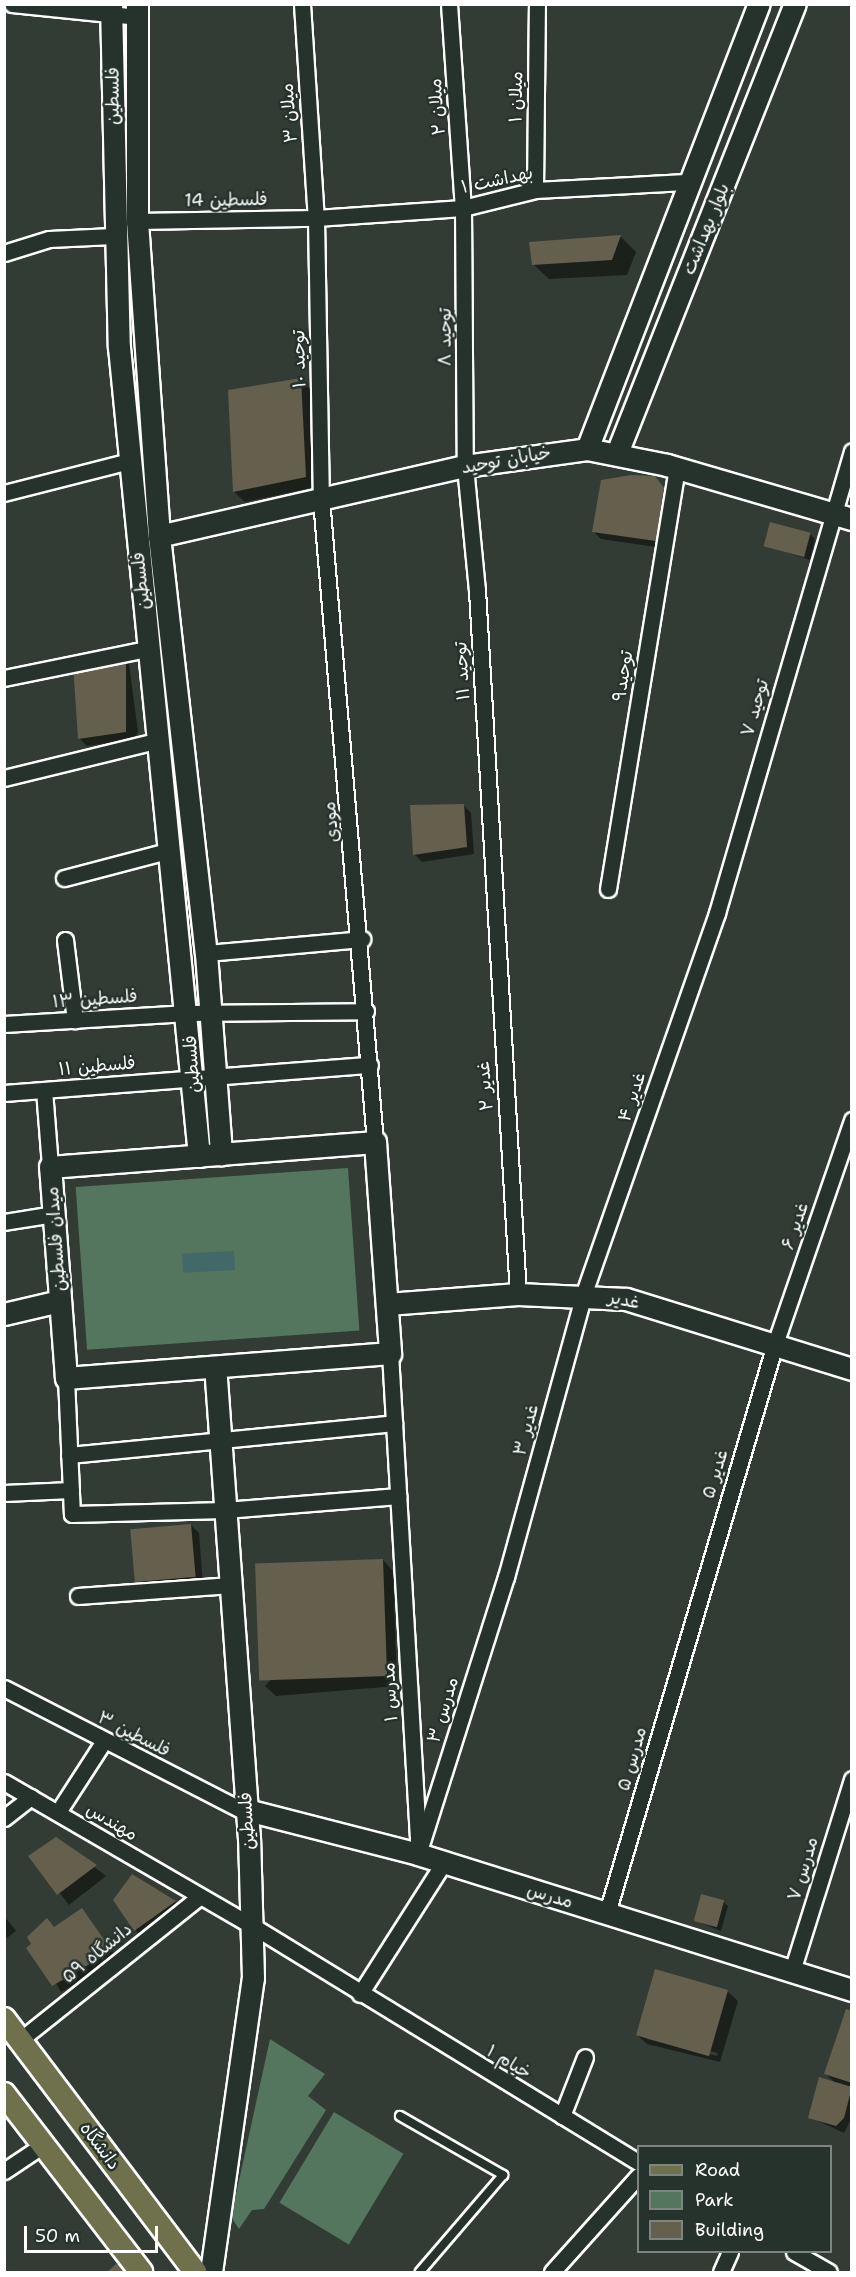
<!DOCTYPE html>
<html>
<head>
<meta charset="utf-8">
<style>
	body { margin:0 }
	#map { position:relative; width:856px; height:2277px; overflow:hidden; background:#333c34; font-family:"Shantell Sans","Playpen Sans Arabic",sans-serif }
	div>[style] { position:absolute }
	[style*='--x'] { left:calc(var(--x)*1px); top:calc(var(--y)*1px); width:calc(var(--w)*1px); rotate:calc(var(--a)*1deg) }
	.green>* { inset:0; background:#54755e; transform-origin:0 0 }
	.water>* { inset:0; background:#436868; transform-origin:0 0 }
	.shadow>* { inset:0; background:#0007 }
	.building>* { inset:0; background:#655f4e; transform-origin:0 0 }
	.roads { filter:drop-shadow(2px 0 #fff) drop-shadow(-2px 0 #fff) drop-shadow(0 2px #fff) drop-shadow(0 -2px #fff) }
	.lane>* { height:8px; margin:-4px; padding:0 4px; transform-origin:4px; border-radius:4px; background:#26332d }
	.street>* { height:15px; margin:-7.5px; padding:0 7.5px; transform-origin:7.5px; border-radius:7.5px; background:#26332d }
	.secondary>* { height:21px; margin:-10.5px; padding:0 10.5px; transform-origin:10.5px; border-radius:10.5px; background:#26332d }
	.primary>* { height:22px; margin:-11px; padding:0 11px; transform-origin:11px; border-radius:11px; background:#6e714b }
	span { translate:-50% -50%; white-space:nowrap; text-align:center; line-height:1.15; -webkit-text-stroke:5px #26332d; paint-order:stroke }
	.street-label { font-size:18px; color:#fff }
	.frame { position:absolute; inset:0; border:6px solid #fff; pointer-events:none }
	.legend { position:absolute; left:637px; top:2145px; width:195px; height:108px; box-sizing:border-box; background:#26332d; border:2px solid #7d8581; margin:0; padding:8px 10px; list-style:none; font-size:18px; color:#fff }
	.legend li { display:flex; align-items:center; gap:12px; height:30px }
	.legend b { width:30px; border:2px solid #7d8581 }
	.scale { position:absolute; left:24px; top:2226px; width:134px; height:27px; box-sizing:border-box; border:3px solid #fff; border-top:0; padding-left:8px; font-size:18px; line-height:21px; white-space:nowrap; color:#fff; -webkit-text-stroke:4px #26332d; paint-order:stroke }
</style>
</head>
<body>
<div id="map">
	<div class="green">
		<div style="left:348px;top:1168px;width:163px;height:273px;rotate:86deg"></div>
		<div style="clip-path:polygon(270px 2039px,325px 2074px,308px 2096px,326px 2110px,264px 2209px,252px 2210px,239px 2229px,231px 2217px)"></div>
		<div style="left:334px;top:2112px;width:81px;height:106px;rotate:31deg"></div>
	</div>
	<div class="water">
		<div style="left:234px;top:1251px;width:19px;height:52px;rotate:87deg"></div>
	</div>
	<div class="shadow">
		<div style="clip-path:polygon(621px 237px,636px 252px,627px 275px,549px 279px,533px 264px,530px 243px)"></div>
		<div style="clip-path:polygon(301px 380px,311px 390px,316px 487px,245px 502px,234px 492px,229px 392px)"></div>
		<div style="clip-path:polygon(654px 477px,671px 497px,663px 548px,601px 539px,593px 531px)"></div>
		<div style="clip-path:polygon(810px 534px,815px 539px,810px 560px,766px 545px)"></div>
		<div style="clip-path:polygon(121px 656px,129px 664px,138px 732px,134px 739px,87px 746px,79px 738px)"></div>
		<div style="clip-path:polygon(463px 805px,471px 813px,474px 854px,422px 862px,414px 854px)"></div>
		<div style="clip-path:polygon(191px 1525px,199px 1533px,203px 1584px,144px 1589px,136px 1582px)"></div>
		<div style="clip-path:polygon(383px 1560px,393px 1571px,397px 1686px,276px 1696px,265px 1686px)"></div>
		<div style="clip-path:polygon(4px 1800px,10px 1804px,4px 1821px)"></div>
		<div style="clip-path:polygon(56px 1838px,106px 1876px,69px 1905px,31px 1856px)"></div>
		<div style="clip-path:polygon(723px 1901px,728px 1906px,721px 1931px,694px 1920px)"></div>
		<div style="clip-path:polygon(175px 1902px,182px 1909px,143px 1938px,135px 1930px)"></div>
		<div style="clip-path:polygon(82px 1910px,118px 1959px,61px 1992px,33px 1944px,47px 1920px,55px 1928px)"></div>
		<div style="clip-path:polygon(4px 1916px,16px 1931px,4px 1940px)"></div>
		<div style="clip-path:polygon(evenodd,727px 1991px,738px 2001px,720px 2062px,647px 2044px,636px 2034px,727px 1991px,647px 2036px,718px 2053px,717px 2056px,647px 2039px,647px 2036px)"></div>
		<div style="clip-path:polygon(852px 2013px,852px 2117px,844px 2133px,810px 2117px,835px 2083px,826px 2074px)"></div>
	</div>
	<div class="building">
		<div style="clip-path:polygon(621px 235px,612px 260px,532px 265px,529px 242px)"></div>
		<div style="clip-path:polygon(301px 378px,306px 477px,233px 492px,228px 390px)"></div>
		<div style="clip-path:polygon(631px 475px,655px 476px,664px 488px,656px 541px,592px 532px,601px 480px)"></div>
		<div style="left:770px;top:522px;width:42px;height:25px;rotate:15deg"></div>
		<div style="clip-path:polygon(126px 659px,126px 732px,78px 739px,73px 664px)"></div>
		<div style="clip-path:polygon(464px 804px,467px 847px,413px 855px,410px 805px)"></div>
		<div style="left:191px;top:1524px;width:53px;height:61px;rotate:85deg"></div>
		<div style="left:383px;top:1559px;width:117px;height:128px;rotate:88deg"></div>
		<div style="clip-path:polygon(56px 1837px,97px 1865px,57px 1895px,28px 1856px)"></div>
		<div style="clip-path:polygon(132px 1874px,176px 1901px,134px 1931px,113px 1900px)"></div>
		<div style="left:701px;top:1894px;width:24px;height:28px;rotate:15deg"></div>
		<div style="clip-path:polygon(82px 1908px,112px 1951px,52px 1986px,26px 1948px,31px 1944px,27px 1937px,47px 1918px,54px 1927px)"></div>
		<div style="left:655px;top:1969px;width:76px;height:69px;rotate:16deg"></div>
		<div style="clip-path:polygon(846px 2009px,852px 2011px,852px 2083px,824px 2074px)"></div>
		<div style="clip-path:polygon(819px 2077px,852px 2087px,844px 2118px,836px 2126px,808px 2118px)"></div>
		<div style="clip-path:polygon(124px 2257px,128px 2272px,107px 2272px)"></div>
	</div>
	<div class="roads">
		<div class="lane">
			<div style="--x:400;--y:2116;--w:119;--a:29.8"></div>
			<div style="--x:503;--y:2175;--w:128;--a:130.6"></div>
		</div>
		<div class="street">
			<div style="--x:12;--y:4;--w:127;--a:5.9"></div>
			<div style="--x:302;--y:4;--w:214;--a:86.3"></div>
			<div style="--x:316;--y:218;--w:281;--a:89"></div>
			<div style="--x:321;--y:499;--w:645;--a:85.2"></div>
			<div style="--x:449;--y:4;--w:204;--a:86.1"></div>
			<div style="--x:463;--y:208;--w:258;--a:89.6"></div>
			<div style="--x:465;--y:466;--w:125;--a:84.5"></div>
			<div style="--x:477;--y:590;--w:705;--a:86.67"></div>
			<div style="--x:535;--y:190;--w:186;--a:-89.4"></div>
			<div style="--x:137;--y:221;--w:179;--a:-1"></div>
			<div style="--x:316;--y:218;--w:147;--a:-3.9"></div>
			<div style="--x:463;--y:208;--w:74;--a:-14"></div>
			<div style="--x:535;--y:190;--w:151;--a:-3"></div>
			<div style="--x:4;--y:253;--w:47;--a:-17.3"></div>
			<div style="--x:49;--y:239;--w:64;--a:-2.7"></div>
			<div style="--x:4;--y:493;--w:130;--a:-14.3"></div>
			<div style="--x:4;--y:678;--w:146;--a:-11.5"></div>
			<div style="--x:4;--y:778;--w:156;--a:-13.7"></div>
			<div style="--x:64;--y:878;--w:106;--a:-14.7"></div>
			<div style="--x:608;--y:889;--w:427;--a:-80.7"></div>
			<div style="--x:65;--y:940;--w:81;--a:82.9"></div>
			<div style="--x:206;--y:953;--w:157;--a:-5.1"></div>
			<div style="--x:4;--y:1024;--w:184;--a:-3.4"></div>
			<div style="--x:188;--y:1013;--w:178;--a:-0.6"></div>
			<div style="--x:44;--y:1090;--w:77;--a:85.5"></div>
			<div style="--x:4;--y:1093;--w:367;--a:-4.4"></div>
			<div style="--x:4;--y:1222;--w:51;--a:-9.1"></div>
			<div style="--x:390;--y:1353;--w:493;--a:86.7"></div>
			<div style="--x:66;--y:1378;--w:136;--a:87.5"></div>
			<div style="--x:72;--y:1514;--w:153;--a:-1.5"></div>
			<div style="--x:225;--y:1510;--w:174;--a:-4.6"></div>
			<div style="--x:69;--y:1455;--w:327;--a:-5.6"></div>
			<div style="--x:4;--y:1493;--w:67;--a:-2.6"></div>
			<div style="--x:78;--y:1596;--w:153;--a:-4.1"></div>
			<div style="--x:4;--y:1688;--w:273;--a:27.2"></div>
			<div style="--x:4;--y:1782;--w:285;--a:30.1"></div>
			<div style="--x:251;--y:1925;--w:454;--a:31.5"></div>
			<div style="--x:58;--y:1812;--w:85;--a:-57.1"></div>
			<div style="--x:4;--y:1818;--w:34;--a:-38"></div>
			<div style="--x:418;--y:1854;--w:291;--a:-72.4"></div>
			<div style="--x:506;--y:1577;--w:295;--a:-74.6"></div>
			<div style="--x:584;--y:1293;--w:403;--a:-70.7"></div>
			<div style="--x:717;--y:913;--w:481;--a:-73.7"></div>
			<div style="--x:607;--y:1913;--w:593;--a:-73.55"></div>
			<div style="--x:775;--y:1344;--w:237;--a:-71"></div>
			<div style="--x:792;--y:1971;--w:201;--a:-72.6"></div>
			<div style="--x:360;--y:1994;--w:156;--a:-57.5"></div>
			<div style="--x:20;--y:2040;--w:229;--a:-38.6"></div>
			<div style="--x:562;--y:2116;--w:63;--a:-68.7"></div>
			<div style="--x:4;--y:2171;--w:47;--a:-33.7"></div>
			<div style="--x:794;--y:2252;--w:40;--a:29.7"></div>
			<div style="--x:552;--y:2272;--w:129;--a:-48.1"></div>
			<div style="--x:721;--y:2272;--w:22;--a:-66"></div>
		</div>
		<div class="secondary">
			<div style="--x:111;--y:4;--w:343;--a:88.7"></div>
			<div style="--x:119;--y:347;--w:813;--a:84.35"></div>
			<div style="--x:137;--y:4;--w:217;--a:90"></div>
			<div style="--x:137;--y:221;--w:316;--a:86"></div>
			<div style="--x:159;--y:536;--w:420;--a:83.6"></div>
			<div style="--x:206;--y:953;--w:202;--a:85.7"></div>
			<div style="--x:587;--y:449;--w:477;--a:-68.9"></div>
			<div style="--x:617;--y:453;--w:483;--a:-68.4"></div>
			<div style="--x:159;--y:536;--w:314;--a:-12.9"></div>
			<div style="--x:465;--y:466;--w:123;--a:-7.9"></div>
			<div style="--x:587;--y:449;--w:82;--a:11.3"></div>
			<div style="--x:667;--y:465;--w:193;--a:16.3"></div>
			<div style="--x:375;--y:1142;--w:212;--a:85.9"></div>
			<div style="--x:390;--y:1353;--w:325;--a:175.6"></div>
			<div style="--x:66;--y:1378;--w:212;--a:-94.3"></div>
			<div style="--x:50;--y:1167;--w:326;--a:-4.4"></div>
			<div style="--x:387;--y:1304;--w:131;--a:-4.4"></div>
			<div style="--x:518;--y:1294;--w:108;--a:2.7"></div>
			<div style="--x:626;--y:1299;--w:237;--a:17.2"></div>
			<div style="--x:4;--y:1314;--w:57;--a:-13.1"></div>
			<div style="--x:247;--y:1810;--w:177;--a:14.4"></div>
			<div style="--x:418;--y:1854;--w:455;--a:17.4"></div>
			<div style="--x:211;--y:2272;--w:297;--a:-81.9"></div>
			<div style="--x:253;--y:1978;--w:139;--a:-91.6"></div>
			<div style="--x:249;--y:1839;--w:473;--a:-94.1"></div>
		</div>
		<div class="primary">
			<div style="--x:4;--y:2019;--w:317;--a:52.9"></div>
			<div style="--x:4;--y:2094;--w:225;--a:52.4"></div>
		</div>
	</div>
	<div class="street-label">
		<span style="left:113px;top:96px;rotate:-90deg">فلسطین</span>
		<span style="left:516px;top:97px;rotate:-89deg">میلان ۱</span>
		<span style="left:437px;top:107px;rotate:-94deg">میلان ۲</span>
		<span style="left:289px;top:113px;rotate:-94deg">میلان ۳</span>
		<span style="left:497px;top:180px;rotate:-12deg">بهداشت ۱</span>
		<span style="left:226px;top:200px;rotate:-1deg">فلسطین 14</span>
		<span style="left:706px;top:229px;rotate:-68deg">بلوار بهداشت</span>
		<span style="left:445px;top:337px;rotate:-90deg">توحید ۸</span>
		<span style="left:299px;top:359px;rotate:-91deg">توحید ۱۰</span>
		<span style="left:506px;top:460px;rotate:-10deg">خیابان توحید</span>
		<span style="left:141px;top:581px;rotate:-96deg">فلسطین</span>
		<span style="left:462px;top:671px;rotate:-93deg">توحید ۱۱</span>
		<span style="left:623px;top:676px;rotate:-81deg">توحید۹</span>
		<span style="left:755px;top:708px;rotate:-74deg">توحید ۷</span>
		<span style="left:331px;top:822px;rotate:-95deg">مودی</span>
		<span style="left:95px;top:999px;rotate:-4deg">فلسطین ۱۳</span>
		<span style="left:192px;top:1064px;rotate:-94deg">فلسطین</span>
		<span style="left:97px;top:1066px;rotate:-5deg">فلسطین ۱۱</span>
		<span style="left:485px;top:1086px;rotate:-94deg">غدیر ۲</span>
		<span style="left:632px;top:1097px;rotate:-71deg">غدیر ۴</span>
		<span style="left:795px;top:1226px;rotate:-71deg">غدیر ۶</span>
		<span style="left:56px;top:1239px;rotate:-94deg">میدان فلسطین</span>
		<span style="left:624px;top:1300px;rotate:11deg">غدیر</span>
		<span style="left:526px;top:1430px;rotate:-75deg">غدیر ۳</span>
		<span style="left:715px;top:1474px;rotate:-73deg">غدیر ۵</span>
		<span style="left:390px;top:1692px;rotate:-93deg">مدرس ۱</span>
		<span style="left:443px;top:1710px;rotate:-73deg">مدرس ۳</span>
		<span style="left:134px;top:1734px;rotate:27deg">فلسطین ۳</span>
		<span style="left:632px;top:1759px;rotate:-74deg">مدرس ۵</span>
		<span style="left:247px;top:1821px;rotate:-93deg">فلسطین</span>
		<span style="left:112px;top:1822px;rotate:31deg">مهندس</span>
		<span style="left:803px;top:1869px;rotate:-73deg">مدرس ۷</span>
		<span style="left:550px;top:1896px;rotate:17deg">مدرس</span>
		<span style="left:97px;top:1953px;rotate:-39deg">دانشگاه ۵۹</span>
		<span style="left:509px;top:2062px;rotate:31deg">خیام ۱</span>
		<span style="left:100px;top:2146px;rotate:53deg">دانشگاه</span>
	</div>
	<div class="frame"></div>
	<ul class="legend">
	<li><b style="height:8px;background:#6e714b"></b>Road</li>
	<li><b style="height:16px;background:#54755e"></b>Park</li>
	<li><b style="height:16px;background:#655f4e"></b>Building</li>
	</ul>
	<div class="scale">50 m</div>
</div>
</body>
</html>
